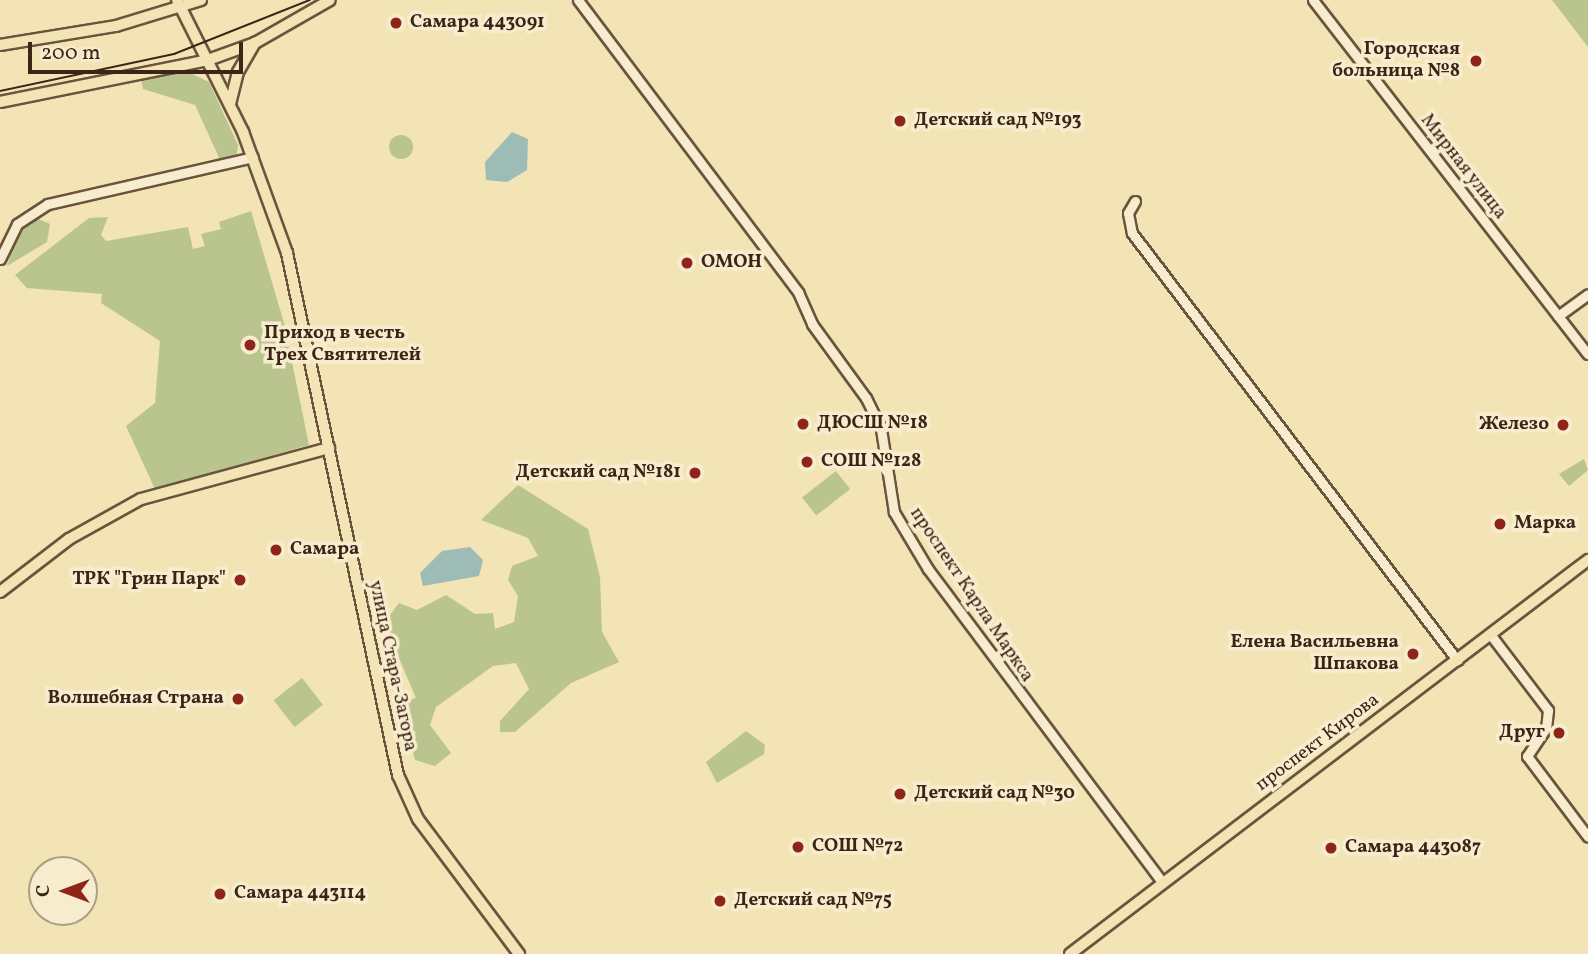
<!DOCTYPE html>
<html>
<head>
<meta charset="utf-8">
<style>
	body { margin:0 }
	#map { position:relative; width:1588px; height:954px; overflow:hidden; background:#f2e4b4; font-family:Vollkorn,serif }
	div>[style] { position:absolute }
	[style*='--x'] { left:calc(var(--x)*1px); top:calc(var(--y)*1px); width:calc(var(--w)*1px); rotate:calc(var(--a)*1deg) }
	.green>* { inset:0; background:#b9c48e; transform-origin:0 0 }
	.round { border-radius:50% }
	.water>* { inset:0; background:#9ebcb6 }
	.roads { filter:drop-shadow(2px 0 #6a543e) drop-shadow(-2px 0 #6a543e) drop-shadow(0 2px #6a543e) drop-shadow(0 -2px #6a543e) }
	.minor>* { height:9px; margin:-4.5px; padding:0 4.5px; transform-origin:4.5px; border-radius:4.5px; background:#f7edce }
	.major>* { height:10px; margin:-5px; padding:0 5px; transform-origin:5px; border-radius:5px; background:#f2e4b4 }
	.tram>* { height:2px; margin:-1px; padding:0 1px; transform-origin:1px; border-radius:1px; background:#3c2417 }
	.dots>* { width:19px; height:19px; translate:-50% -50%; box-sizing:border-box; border:4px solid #f7edce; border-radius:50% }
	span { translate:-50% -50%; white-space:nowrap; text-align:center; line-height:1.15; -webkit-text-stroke:7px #f7edce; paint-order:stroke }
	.poi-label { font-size:19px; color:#3c2417; font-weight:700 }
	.left { translate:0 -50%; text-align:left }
	.right { translate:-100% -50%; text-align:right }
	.street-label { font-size:19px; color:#3c2417 }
	.north { position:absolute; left:28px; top:856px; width:70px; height:70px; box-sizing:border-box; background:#f7edce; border:2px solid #ac9d85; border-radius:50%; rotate:270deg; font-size:19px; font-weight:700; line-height:28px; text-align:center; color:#3c2417 }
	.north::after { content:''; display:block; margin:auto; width:24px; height:32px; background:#8f2418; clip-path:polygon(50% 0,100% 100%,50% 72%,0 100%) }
	.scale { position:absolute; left:28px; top:42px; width:215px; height:32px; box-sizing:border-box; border:4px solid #3c2417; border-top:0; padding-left:9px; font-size:21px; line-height:24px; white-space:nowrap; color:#3c2417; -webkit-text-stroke:5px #f7edce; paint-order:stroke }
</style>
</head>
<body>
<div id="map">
	<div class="green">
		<div style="clip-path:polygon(1552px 0,1588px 0,1588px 47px)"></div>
		<div style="clip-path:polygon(186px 71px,209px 82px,238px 145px,236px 158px,221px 162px,195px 105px,143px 89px,141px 79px)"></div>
		<div class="round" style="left:389px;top:135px;width:24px;height:24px"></div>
		<div style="clip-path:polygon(251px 211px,284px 323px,309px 445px,155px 489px,126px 426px,155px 403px,160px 341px,101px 303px,102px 294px,27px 288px,15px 275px,89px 218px,108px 217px,101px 235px,106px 241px,188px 227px,193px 249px,205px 246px,201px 234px,221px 229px,219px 222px)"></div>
		<div style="clip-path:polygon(36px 218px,50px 224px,47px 242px,7px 266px,18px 233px)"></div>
		<div style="clip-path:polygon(1584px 459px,1588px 470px,1569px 486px,1559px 474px)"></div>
		<div style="left:836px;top:471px;width:23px;height:43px;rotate:52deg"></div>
		<div style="clip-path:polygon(518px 485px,588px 529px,600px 577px,602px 632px,619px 662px,571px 683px,515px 732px,500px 732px,500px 721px,529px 689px,516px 663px,493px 666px,436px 707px,430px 725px,451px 753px,435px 766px,415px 760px,401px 702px,416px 698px,384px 623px,399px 603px,417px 610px,446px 595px,475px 614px,493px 613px,495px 629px,514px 622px,518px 596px,508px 580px,512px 566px,538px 556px,528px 538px,481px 520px)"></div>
		<div style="left:302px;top:678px;width:34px;height:36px;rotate:52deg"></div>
		<div style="clip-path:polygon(746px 731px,765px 745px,764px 754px,717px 783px,706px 762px)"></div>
	</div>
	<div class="water">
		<div style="clip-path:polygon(512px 132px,528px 139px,527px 170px,507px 182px,486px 180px,485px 162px)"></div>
		<div style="clip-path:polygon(470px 547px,483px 560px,479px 576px,423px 586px,420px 573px,442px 551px)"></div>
	</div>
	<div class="roads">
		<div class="minor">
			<div style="--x:578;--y:0;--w:366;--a:53"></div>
			<div style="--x:798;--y:292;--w:35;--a:66"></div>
			<div style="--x:812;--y:324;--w:92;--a:53.9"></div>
			<div style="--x:866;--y:398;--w:34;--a:64"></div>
			<div style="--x:881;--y:429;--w:84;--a:81.1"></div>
			<div style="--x:894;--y:512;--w:66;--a:59.2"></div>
			<div style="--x:928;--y:569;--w:391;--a:53.2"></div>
			<div style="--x:1313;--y:0;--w:448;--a:52.2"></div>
			<div style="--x:1135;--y:201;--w:14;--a:120"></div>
			<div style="--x:1128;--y:213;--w:20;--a:79"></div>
			<div style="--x:1132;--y:233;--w:537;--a:52.72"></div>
			<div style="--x:0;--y:259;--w:39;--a:-64"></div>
			<div style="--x:17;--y:224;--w:37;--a:-33"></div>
			<div style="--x:48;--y:204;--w:210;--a:-12.9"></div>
			<div style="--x:1558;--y:316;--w:37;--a:-36"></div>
			<div style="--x:1490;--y:634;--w:96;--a:52.7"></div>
			<div style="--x:1548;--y:710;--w:18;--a:96"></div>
			<div style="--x:1546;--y:728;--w:34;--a:124"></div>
			<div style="--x:1527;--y:756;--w:101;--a:53"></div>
		</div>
		<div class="major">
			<div style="--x:177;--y:0;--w:148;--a:63.4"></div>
			<div style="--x:243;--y:132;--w:129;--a:70"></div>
			<div style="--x:287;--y:253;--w:534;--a:78"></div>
			<div style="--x:398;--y:775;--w:48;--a:65.6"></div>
			<div style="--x:418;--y:819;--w:169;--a:53.2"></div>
			<div style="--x:0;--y:45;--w:118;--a:-9.3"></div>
			<div style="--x:116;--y:26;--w:89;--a:-17"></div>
			<div style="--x:0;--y:102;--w:212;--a:-11.4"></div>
			<div style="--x:208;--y:60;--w:50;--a:-19.9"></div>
			<div style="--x:255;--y:43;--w:86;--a:-29.8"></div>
			<div style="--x:230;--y:104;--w:33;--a:-76"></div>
			<div style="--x:238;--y:72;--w:34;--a:-60"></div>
			<div style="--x:0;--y:592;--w:87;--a:-37.5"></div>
			<div style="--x:69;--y:539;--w:82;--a:-29.1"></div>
			<div style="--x:141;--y:499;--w:195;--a:-15.2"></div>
			<div style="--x:1070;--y:954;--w:651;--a:-37.26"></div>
		</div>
	</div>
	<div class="tram">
		<div style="--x:0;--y:91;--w:178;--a:-12"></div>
		<div style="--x:174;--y:54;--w:146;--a:-21.7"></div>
	</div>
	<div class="dots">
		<div style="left:396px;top:23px;background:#8f2418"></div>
		<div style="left:1476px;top:61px;background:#8f2418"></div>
		<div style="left:900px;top:121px;background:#8f2418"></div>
		<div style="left:687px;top:263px;background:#8f2418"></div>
		<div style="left:250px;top:345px;background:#8f2418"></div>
		<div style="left:803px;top:424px;background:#8f2418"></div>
		<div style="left:1563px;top:425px;background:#8f2418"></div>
		<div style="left:807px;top:462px;background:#8f2418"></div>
		<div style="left:695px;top:473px;background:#8f2418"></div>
		<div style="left:1500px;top:524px;background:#8f2418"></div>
		<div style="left:276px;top:550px;background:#8f2418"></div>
		<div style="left:240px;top:580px;background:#8f2418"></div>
		<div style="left:1413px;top:654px;background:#8f2418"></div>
		<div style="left:238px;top:699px;background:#8f2418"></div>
		<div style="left:1559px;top:733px;background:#8f2418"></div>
		<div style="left:900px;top:794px;background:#8f2418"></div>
		<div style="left:798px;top:847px;background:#8f2418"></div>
		<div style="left:1331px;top:848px;background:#8f2418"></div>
		<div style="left:220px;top:894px;background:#8f2418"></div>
		<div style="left:720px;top:901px;background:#8f2418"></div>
	</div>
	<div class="poi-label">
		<span class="left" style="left:410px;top:23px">Самара 443091</span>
		<span class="right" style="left:1460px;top:61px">Городская<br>больница №8</span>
		<span class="left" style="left:914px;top:121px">Детский сад №193</span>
		<span class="left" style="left:701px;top:263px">ОМОН</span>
		<span class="left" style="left:264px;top:345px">Приход в честь<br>Трех Святителей</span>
		<span class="left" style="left:817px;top:424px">ДЮСШ №18</span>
		<span class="right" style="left:1549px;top:425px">Железо</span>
		<span class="left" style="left:821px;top:462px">СОШ №128</span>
		<span class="right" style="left:681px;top:473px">Детский сад №181</span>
		<span class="left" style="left:1514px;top:524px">Марка</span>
		<span class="left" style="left:290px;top:550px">Самара</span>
		<span class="right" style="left:226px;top:580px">ТРК "Грин Парк"</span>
		<span class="right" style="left:1399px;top:654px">Елена Васильевна<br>Шпакова</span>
		<span class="right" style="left:224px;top:699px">Волшебная Страна</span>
		<span class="right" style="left:1545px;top:733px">Друг</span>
		<span class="left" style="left:914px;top:794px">Детский сад №30</span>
		<span class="left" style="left:812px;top:847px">СОШ №72</span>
		<span class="left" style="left:1345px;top:848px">Самара 443087</span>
		<span class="left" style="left:234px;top:894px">Самара 443114</span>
		<span class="left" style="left:734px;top:901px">Детский сад №75</span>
	</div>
	<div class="street-label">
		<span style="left:1463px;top:167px;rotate:52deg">Мирная улица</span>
		<span style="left:971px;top:595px;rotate:56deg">проспект Карла Маркса</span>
		<span style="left:392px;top:666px;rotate:78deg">улица Стара-Загора</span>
		<span style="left:1318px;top:743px;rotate:-37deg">проспект Кирова</span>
	</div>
	<div class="north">С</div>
	<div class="scale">200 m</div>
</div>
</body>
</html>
